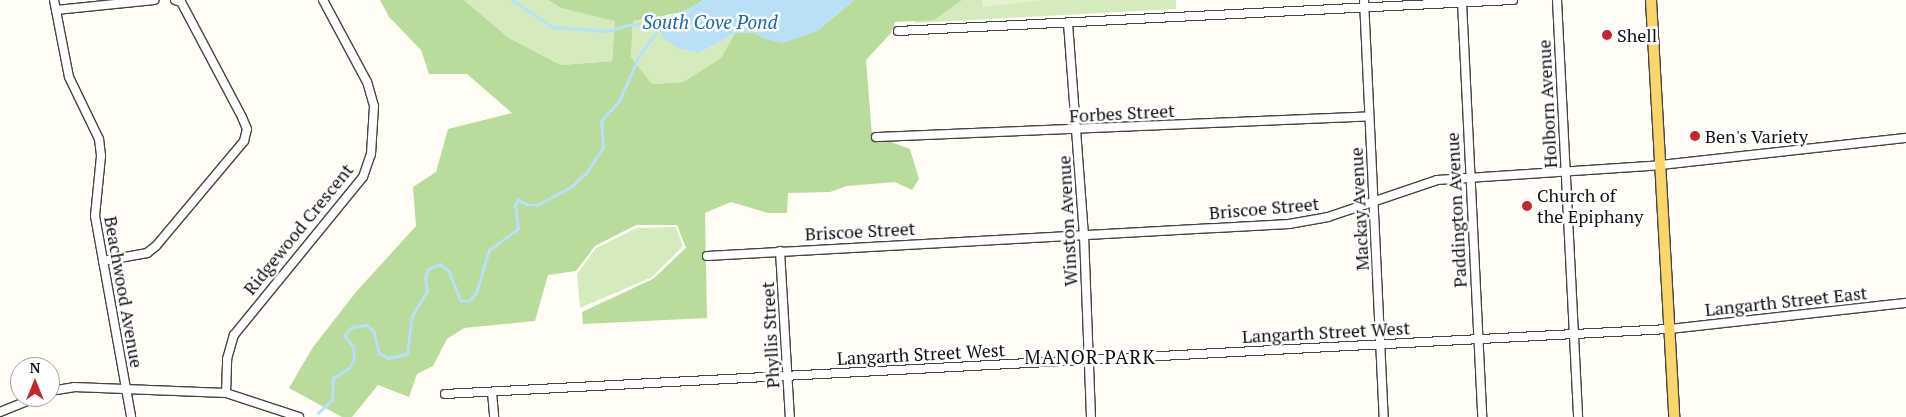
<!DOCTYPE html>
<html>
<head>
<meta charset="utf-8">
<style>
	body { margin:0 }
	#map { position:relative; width:1906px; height:417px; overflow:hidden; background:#fffdf5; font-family:"PT Serif",serif }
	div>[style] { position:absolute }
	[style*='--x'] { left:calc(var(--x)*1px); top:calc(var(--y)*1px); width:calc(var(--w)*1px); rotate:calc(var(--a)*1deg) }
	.green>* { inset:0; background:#d5ebbd }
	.forest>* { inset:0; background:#b9dc9c }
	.pitch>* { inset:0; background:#e6f2cf }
	.water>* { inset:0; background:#b9e0f7 }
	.stream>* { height:2.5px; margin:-1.25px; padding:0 1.25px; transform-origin:1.25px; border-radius:1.25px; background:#b9e0f7 }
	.roads { filter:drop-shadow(1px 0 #444) drop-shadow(-1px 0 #444) drop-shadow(0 1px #444) drop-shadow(0 -1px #444) }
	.minor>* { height:8px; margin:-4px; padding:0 4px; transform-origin:4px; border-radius:4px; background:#fff }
	.major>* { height:10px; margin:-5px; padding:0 5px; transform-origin:5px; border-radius:5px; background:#f9d66b }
	.dots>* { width:14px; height:14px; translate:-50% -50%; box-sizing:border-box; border:2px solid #fff; border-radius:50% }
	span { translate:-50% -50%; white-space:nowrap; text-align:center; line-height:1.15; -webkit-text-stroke:5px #fff; paint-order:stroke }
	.poi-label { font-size:18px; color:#111 }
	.left { translate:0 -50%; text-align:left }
	.street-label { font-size:18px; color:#111 }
	.water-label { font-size:19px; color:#1768a6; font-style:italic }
	.neighbourhood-label { font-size:19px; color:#111; letter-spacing:1px }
	.north { position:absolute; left:10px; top:357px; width:50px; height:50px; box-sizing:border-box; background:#fff; border:1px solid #a0a0a0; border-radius:50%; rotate:0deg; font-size:14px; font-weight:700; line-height:20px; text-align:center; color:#111 }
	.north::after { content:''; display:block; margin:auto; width:18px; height:22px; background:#c4262e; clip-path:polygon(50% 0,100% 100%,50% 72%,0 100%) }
</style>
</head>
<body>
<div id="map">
	<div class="green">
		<div style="clip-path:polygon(464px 0,548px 0,561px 8px,615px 20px,612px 61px,561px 65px,509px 38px)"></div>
		<div style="clip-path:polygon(929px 0,1176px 0,1176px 9px,914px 23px)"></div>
		<div style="clip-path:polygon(668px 14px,656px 20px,699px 53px,735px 33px,721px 58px,683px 82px,652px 84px,631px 57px,633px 21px)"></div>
		<div style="clip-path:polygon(676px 227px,683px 246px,652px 277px,580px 308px,577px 274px,596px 248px,637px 228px)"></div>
	</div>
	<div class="forest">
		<div style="clip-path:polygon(380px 0,464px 0,509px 38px,561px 65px,612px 61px,615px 21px,561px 8px,548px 0,704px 0,683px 12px,633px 21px,631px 57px,652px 84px,683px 82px,721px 58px,735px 33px,756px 33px,765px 39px,817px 31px,854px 0,962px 0,934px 20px,895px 22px,891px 33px,866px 60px,872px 135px,910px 149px,919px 179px,912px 190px,895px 182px,847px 186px,830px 192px,788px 193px,787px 213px,768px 213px,731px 202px,705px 213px,707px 318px,583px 324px,582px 312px,653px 279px,686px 248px,677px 225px,636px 225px,595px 246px,576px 271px,548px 275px,535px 321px,464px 328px,447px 339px,433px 366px,417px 374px,409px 397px,378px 385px,352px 417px,342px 417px,289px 388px,313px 347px,356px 292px,416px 226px,413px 187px,436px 172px,448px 129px,512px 113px,467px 74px,429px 74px,421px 50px,389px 17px)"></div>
	</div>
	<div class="pitch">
		<div style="clip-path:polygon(982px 0,1046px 0,983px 7px)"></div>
	</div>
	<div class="water">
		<div style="clip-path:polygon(704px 0,854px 0,817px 31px,783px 43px,765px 39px,756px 33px,735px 33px,699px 53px,679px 48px,663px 38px,656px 20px,683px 12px)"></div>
	</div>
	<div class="stream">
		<div style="--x:512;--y:0;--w:49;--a:33.4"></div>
		<div style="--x:553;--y:27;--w:54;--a:4.2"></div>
		<div style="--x:607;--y:31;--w:22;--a:-16"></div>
		<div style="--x:628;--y:25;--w:28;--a:-4"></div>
		<div style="--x:318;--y:413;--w:19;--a:-43"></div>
		<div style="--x:332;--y:400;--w:22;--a:-87"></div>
		<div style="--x:333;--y:378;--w:19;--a:-32"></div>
		<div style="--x:349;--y:368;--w:10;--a:-61"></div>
		<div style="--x:354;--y:359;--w:12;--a:-95"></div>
		<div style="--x:353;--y:347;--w:14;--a:-129"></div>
		<div style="--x:344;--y:336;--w:12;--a:-48"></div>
		<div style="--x:352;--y:327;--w:15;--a:-8"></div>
		<div style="--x:367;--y:325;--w:9;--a:41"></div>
		<div style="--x:374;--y:331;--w:23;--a:77"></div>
		<div style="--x:379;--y:353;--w:10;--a:29"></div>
		<div style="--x:388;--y:358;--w:19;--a:-12"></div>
		<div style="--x:407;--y:354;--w:38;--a:-83"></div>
		<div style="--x:412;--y:316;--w:29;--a:-59"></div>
		<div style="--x:427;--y:291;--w:12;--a:-99"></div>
		<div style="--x:425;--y:279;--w:10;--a:-73"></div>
		<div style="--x:428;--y:269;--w:13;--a:-23"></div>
		<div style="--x:440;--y:264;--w:11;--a:38"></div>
		<div style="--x:449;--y:271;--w:32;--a:68"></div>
		<div style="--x:461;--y:301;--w:8;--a:0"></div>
		<div style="--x:469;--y:301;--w:11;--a:-49"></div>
		<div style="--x:476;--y:293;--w:45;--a:-73.2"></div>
		<div style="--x:489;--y:250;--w:36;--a:-36"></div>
		<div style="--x:518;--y:229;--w:24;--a:-97"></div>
		<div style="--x:515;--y:205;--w:6;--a:-59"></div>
		<div style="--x:518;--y:200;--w:12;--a:24"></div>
		<div style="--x:529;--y:205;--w:8;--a:0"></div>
		<div style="--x:537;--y:205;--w:40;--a:-28"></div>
		<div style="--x:572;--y:186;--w:21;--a:-43"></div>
		<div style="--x:587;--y:172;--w:30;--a:-57"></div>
		<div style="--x:603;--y:147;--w:26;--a:-94"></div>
		<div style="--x:601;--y:121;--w:27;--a:-48"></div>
		<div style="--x:619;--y:101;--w:49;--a:-66"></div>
		<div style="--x:639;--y:56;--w:32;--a:-54"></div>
	</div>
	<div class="roads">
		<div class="minor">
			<div style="--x:54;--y:0;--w:78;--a:79"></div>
			<div style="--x:69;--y:77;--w:69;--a:64.2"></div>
			<div style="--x:99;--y:139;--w:17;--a:83"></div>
			<div style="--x:101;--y:156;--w:60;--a:95.7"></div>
			<div style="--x:95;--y:216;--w:204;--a:79.8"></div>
			<div style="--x:1364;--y:0;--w:417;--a:87.3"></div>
			<div style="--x:1557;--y:0;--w:418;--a:87.1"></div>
			<div style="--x:1462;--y:2;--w:415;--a:87.2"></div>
			<div style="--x:56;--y:10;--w:99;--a:-5.8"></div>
			<div style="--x:1068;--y:23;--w:213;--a:85.7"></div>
			<div style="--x:1084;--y:235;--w:182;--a:87.8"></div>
			<div style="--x:898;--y:31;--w:616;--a:-2.89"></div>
			<div style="--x:876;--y:137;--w:493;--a:-2.4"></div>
			<div style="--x:780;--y:251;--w:166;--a:86.6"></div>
			<div style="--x:707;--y:256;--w:583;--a:-3.15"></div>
			<div style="--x:1289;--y:224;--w:40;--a:-10"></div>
			<div style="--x:1328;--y:217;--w:115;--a:-18.7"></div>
			<div style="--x:1437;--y:180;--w:224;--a:-3.8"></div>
			<div style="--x:1660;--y:165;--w:247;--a:-6.3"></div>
			<div style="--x:103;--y:261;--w:45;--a:-10.3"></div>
			<div style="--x:147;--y:253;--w:11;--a:-38"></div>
			<div style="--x:156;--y:246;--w:137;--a:-50"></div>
			<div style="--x:244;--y:141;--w:12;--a:-76"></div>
			<div style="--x:247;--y:129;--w:13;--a:-113"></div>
			<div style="--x:242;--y:117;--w:130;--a:-117.9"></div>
			<div style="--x:181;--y:2;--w:6;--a:-162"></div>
			<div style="--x:50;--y:391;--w:24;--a:-9"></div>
			<div style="--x:74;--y:387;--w:152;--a:2.3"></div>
			<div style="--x:226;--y:393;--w:77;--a:18.2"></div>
			<div style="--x:492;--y:392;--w:25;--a:85"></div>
			<div style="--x:226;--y:393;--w:34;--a:-88"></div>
			<div style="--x:227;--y:359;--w:25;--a:-74"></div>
			<div style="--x:234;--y:335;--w:204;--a:-50.8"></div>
			<div style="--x:363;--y:177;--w:24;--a:-71"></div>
			<div style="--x:371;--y:154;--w:48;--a:-86.4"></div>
			<div style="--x:374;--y:106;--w:25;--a:-106"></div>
			<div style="--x:367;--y:82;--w:93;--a:-118.2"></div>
			<div style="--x:445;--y:394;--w:1226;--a:-3.04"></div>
			<div style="--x:1669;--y:329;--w:238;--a:-6.3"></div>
			<div style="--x:0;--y:412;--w:40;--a:-22"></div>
		</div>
		<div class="major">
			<div style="--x:1651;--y:0;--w:418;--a:86.8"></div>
		</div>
	</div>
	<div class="dots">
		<div style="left:1607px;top:35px;background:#c4262e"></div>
		<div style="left:1695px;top:136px;background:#c4262e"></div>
		<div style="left:1527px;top:206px;background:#c4262e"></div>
	</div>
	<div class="poi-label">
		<span class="left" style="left:1617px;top:35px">Shell</span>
		<span class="left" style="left:1705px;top:136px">Ben's Variety</span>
		<span class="left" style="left:1537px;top:206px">Church of<br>the Epiphany</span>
	</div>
	<div class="street-label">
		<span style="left:1547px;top:104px;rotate:-93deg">Holborn Avenue</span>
		<span style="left:1122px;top:113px;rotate:-3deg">Forbes Street</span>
		<span style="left:1264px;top:208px;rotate:-5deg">Briscoe Street</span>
		<span style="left:1359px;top:209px;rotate:-93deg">Mackay Avenue</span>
		<span style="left:1456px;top:210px;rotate:-93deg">Paddington Avenue</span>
		<span style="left:1067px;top:221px;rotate:-93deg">Winston Avenue</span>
		<span style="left:298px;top:229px;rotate:-51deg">Ridgewood Crescent</span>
		<span style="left:860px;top:231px;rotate:-3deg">Briscoe Street</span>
		<span style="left:124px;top:292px;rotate:80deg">Beachwood Avenue</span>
		<span style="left:1786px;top:301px;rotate:-6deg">Langarth Street East</span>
		<span style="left:1326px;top:332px;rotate:-3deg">Langarth Street West</span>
		<span style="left:770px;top:335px;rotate:-93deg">Phyllis Street</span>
		<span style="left:921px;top:354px;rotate:-3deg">Langarth Street West</span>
	</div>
	<div class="water-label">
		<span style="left:710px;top:22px">South Cove Pond</span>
	</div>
	<div class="neighbourhood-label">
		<span style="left:1090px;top:357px">MANOR PARK</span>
	</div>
	<div class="north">N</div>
</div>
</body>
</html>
